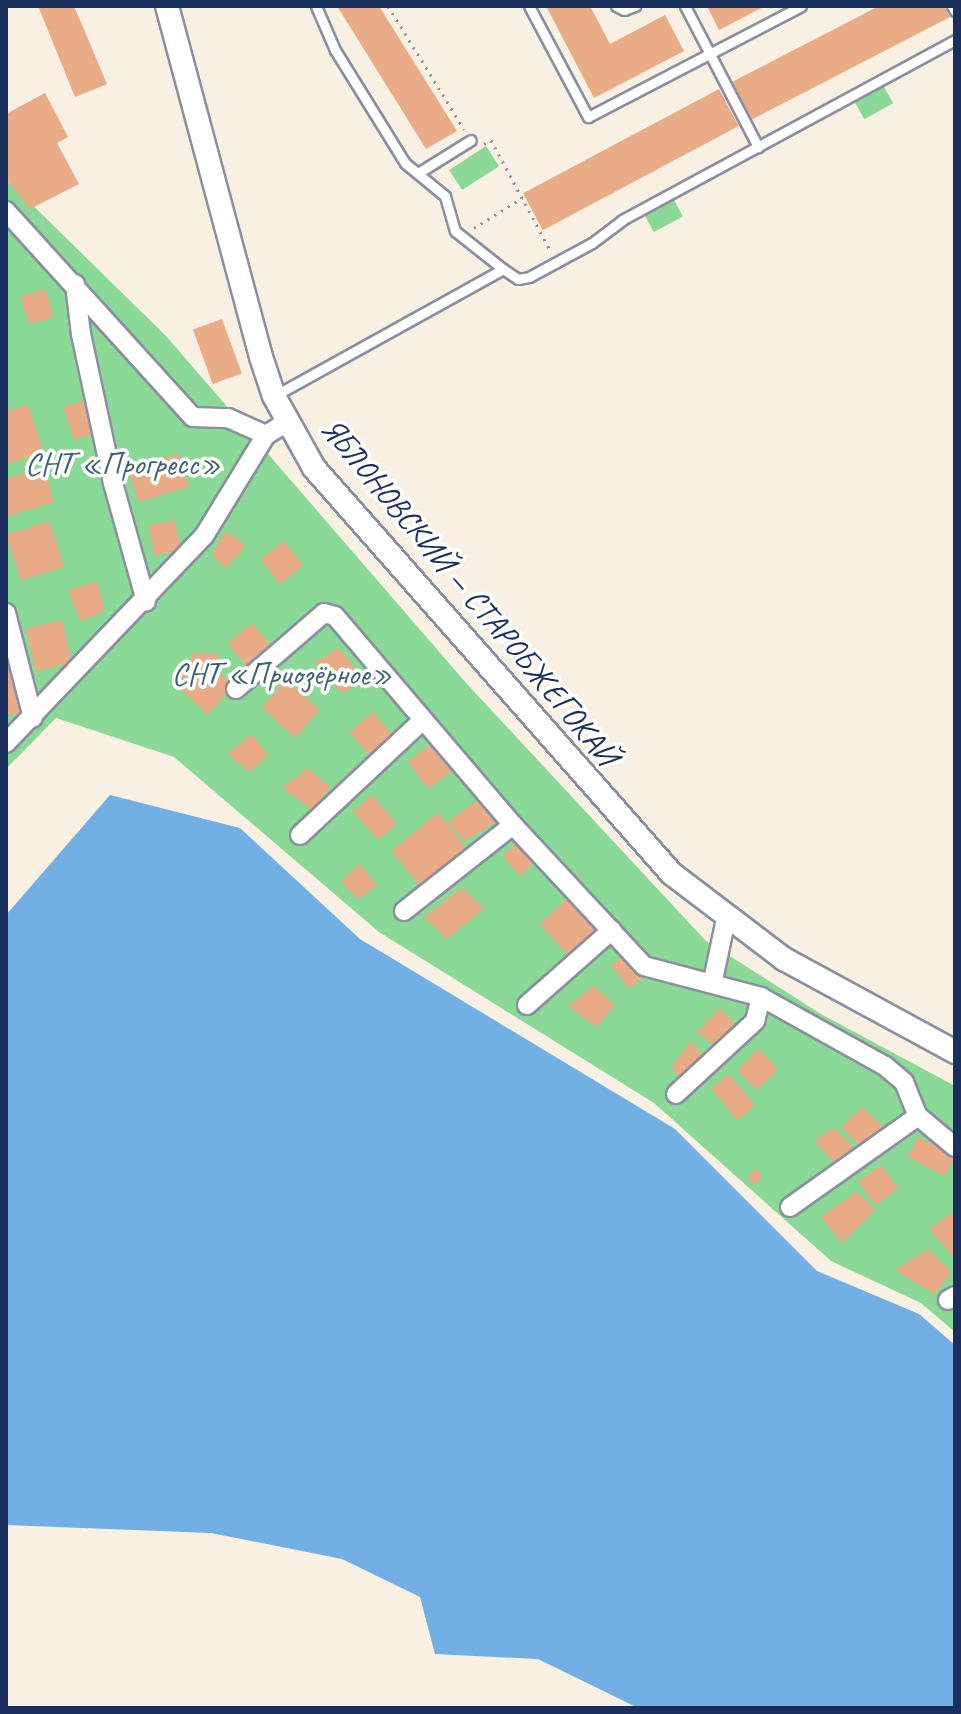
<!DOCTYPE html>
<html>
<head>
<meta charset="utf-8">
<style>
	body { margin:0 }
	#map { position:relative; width:961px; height:1714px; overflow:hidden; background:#f8f0e2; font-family:Caveat,sans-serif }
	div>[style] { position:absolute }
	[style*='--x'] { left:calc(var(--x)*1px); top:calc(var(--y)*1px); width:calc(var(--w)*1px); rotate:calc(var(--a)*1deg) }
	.green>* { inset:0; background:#8bd997; transform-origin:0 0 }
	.water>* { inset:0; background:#72afe4 }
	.building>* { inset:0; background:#eaac86; transform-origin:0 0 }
	.path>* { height:3px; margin-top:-1.5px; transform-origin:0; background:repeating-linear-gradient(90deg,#8a90a0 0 2px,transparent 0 8px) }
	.roads { filter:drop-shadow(2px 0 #8a90a0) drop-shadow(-2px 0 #8a90a0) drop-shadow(0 2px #8a90a0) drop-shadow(0 -2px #8a90a0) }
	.service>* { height:9px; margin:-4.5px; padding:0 4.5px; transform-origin:4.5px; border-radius:4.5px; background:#fff }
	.minor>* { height:18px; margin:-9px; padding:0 9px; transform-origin:9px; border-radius:9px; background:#fff }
	.tertiary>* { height:22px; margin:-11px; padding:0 11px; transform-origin:11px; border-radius:11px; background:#fff }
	span { translate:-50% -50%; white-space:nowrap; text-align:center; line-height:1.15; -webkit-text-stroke:7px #fff; paint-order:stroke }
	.park-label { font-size:32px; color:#3d626f }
	.street-label { font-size:32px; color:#1b2f5e }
	.frame { position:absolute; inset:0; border:8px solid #1b2f5e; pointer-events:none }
</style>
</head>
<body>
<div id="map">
	<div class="green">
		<div style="left:883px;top:85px;width:21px;height:33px;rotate:61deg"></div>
		<div style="left:486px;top:146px;width:24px;height:44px;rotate:57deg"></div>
		<div style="clip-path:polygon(6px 179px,166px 336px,467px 684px,706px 941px,821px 1014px,955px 1086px,955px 1332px,921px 1303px,831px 1261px,654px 1103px,379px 932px,174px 757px,56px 718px,6px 769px)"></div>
		<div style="left:673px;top:198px;width:21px;height:33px;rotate:62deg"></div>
	</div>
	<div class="water">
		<div style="clip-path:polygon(110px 795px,240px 828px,360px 939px,675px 1129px,817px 1271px,919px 1314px,955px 1345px,955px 1708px,638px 1708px,538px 1659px,435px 1654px,420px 1597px,342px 1559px,211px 1533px,6px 1525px,6px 915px)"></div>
	</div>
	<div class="building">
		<div style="clip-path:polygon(38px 6px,74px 6px,107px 84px,75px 97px)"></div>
		<div style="clip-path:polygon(337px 6px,379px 6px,457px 131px,426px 149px)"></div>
		<div style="clip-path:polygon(546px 6px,590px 6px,610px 44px,665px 15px,684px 51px,594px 98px)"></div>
		<div style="clip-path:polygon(707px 6px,765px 6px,719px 30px)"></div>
		<div style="clip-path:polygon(879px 6px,944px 6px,950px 17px,751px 120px,732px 82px)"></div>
		<div style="left:719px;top:89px;width:42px;height:222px;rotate:62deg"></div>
		<div style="clip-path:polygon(45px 93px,68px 137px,57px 143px,79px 184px,30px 209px,6px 178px,6px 114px)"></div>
		<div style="left:45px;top:289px;width:29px;height:26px;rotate:72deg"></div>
		<div style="left:222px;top:319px;width:58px;height:31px;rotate:70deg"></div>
		<div style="left:87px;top:399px;width:35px;height:25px;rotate:72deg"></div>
		<div style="clip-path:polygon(28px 405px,44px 453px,6px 464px,6px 411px)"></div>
		<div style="left:179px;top:454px;width:34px;height:53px;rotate:73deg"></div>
		<div style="clip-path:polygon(44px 469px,54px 502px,6px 517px,6px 478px)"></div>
		<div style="left:175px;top:520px;width:31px;height:27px;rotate:79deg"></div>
		<div style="left:49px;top:521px;width:48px;height:45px;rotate:72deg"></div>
		<div style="clip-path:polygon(230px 533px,245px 546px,226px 568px,211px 555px,224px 534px)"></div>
		<div style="left:284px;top:541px;width:31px;height:30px;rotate:52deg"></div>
		<div style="clip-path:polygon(97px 581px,105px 611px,80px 621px,68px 590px)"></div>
		<div style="left:62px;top:620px;width:44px;height:37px;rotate:77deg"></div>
		<div style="left:252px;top:623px;width:34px;height:32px;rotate:50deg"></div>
		<div style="clip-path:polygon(339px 648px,362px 677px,343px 694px,314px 663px)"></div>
		<div style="clip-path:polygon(9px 650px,24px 712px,6px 716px,6px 651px)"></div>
		<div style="clip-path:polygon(192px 653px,218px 653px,219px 671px,233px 687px,207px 715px,174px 682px,190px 668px)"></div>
		<div style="left:286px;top:680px;width:45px;height:37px;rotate:42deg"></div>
		<div style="left:373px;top:712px;width:31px;height:31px;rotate:50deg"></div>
		<div style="clip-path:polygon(252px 734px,268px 755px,249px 772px,228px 754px)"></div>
		<div style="left:432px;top:743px;width:34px;height:31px;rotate:52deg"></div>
		<div style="clip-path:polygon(307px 768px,330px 787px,312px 810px,282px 788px)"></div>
		<div style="left:372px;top:795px;width:38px;height:25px;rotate:49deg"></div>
		<div style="clip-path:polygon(482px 797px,499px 820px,465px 841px,447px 822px)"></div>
		<div style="left:438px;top:813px;width:46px;height:60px;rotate:51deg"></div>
		<div style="left:520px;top:840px;width:26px;height:24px;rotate:47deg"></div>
		<div style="clip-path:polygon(359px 864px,378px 885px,358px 899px,341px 882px)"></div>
		<div style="clip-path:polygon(462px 888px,484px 908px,447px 939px,424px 917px)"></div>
		<div style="left:571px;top:895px;width:48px;height:43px;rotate:47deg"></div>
		<div style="clip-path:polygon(623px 956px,646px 976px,629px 988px,611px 965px)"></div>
		<div style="clip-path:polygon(593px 986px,615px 1005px,596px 1027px,568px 1006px)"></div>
		<div style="clip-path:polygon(720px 1008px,738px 1027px,717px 1047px,697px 1032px)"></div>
		<div style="clip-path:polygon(691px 1041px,704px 1057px,680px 1079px,671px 1067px)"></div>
		<div style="left:758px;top:1049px;width:28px;height:30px;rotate:44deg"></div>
		<div style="left:729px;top:1074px;width:41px;height:23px;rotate:51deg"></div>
		<div style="clip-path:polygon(862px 1107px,888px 1131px,864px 1150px,841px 1127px)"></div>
		<div style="clip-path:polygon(834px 1128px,859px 1153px,838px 1168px,814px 1140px)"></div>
		<div style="left:918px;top:1137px;width:42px;height:22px;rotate:28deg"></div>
		<div style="left:881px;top:1165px;width:29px;height:28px;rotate:54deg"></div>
		<div style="left:756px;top:1169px;width:11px;height:12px;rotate:52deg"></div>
		<div style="clip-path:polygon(857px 1191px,875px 1210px,842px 1243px,821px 1217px)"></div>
		<div style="clip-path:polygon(955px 1211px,955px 1254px,953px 1256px,929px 1229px)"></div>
		<div style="clip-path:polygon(928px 1249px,952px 1272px,934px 1294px,895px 1270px)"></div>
	</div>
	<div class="path">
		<div style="--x:388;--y:6;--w:145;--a:58.3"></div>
		<div style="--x:484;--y:144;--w:8;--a:-30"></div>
		<div style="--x:491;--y:140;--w:127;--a:61.8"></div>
		<div style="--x:474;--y:228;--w:57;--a:-32"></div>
	</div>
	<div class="roads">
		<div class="service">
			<div style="--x:529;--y:6;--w:126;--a:62"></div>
			<div style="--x:588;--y:117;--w:240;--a:-27.5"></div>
			<div style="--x:616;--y:6;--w:9;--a:27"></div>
			<div style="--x:624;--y:10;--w:12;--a:-20"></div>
			<div style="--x:685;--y:6;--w:159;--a:62.6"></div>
			<div style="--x:952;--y:6;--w:6;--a:59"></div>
			<div style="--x:418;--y:173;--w:62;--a:-31.9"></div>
			<div style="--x:503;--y:269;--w:18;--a:34"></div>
			<div style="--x:518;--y:279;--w:11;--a:-10"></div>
			<div style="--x:529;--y:277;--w:72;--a:-28.4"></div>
			<div style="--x:592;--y:243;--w:38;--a:-37"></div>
			<div style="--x:622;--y:220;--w:379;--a:-28.4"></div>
			<div style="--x:274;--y:396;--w:262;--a:-29"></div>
			<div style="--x:503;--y:269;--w:61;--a:-141.6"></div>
			<div style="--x:455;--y:231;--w:36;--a:-106"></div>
			<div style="--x:445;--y:196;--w:52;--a:-140.5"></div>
			<div style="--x:405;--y:163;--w:133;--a:-121.8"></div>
			<div style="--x:335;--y:50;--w:48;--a:-113.4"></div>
		</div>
		<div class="minor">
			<div style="--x:6;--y:211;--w:278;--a:47.8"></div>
			<div style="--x:193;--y:417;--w:35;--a:2"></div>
			<div style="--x:228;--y:418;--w:42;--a:24.1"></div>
			<div style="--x:75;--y:284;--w:50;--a:83.2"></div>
			<div style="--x:81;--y:334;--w:152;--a:77.9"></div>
			<div style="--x:113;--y:483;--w:123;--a:74.4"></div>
			<div style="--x:6;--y:613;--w:108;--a:75.6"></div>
			<div style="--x:236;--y:689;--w:116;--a:-40.8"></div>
			<div style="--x:324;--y:613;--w:11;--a:15"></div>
			<div style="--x:335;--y:616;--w:275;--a:49.6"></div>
			<div style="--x:513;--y:825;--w:192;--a:47.1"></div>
			<div style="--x:644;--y:966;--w:121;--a:14.8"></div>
			<div style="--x:761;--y:997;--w:142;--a:29.1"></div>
			<div style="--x:885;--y:1066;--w:25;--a:40"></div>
			<div style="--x:904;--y:1082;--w:37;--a:68"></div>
			<div style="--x:918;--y:1116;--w:48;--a:40"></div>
			<div style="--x:6;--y:743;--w:286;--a:-46.3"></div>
			<div style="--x:204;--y:536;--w:119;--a:-58.5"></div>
			<div style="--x:266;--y:435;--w:25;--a:-32"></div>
			<div style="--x:300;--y:835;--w:167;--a:-43.1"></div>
			<div style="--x:404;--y:911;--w:139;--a:-38.3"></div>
			<div style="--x:713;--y:980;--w:62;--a:-78"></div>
			<div style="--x:527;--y:1005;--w:113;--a:-41.4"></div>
			<div style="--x:676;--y:1094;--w:108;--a:-42.7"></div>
			<div style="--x:755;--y:1021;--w:25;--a:-76"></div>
			<div style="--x:790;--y:1207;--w:157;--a:-35.4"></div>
			<div style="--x:948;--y:1300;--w:8;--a:-30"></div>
		</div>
		<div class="tertiary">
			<div style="--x:167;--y:6;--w:363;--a:75"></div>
			<div style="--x:261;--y:357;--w:41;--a:71.6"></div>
			<div style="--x:274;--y:396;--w:82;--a:60.9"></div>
			<div style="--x:314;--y:468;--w:541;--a:48.6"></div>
			<div style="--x:672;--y:874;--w:141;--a:37.2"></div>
			<div style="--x:784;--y:959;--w:195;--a:28.5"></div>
		</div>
	</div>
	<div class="park-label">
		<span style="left:123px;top:464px">СНТ «Прогресс»</span>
		<span style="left:282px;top:674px">СНТ «Приозёрное»</span>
	</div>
	<div class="street-label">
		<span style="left:469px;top:592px;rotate:50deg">ЯБЛОНОВСКИЙ — СТАРОБЖЕГОКАЙ</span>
	</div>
	<div class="frame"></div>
</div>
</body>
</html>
